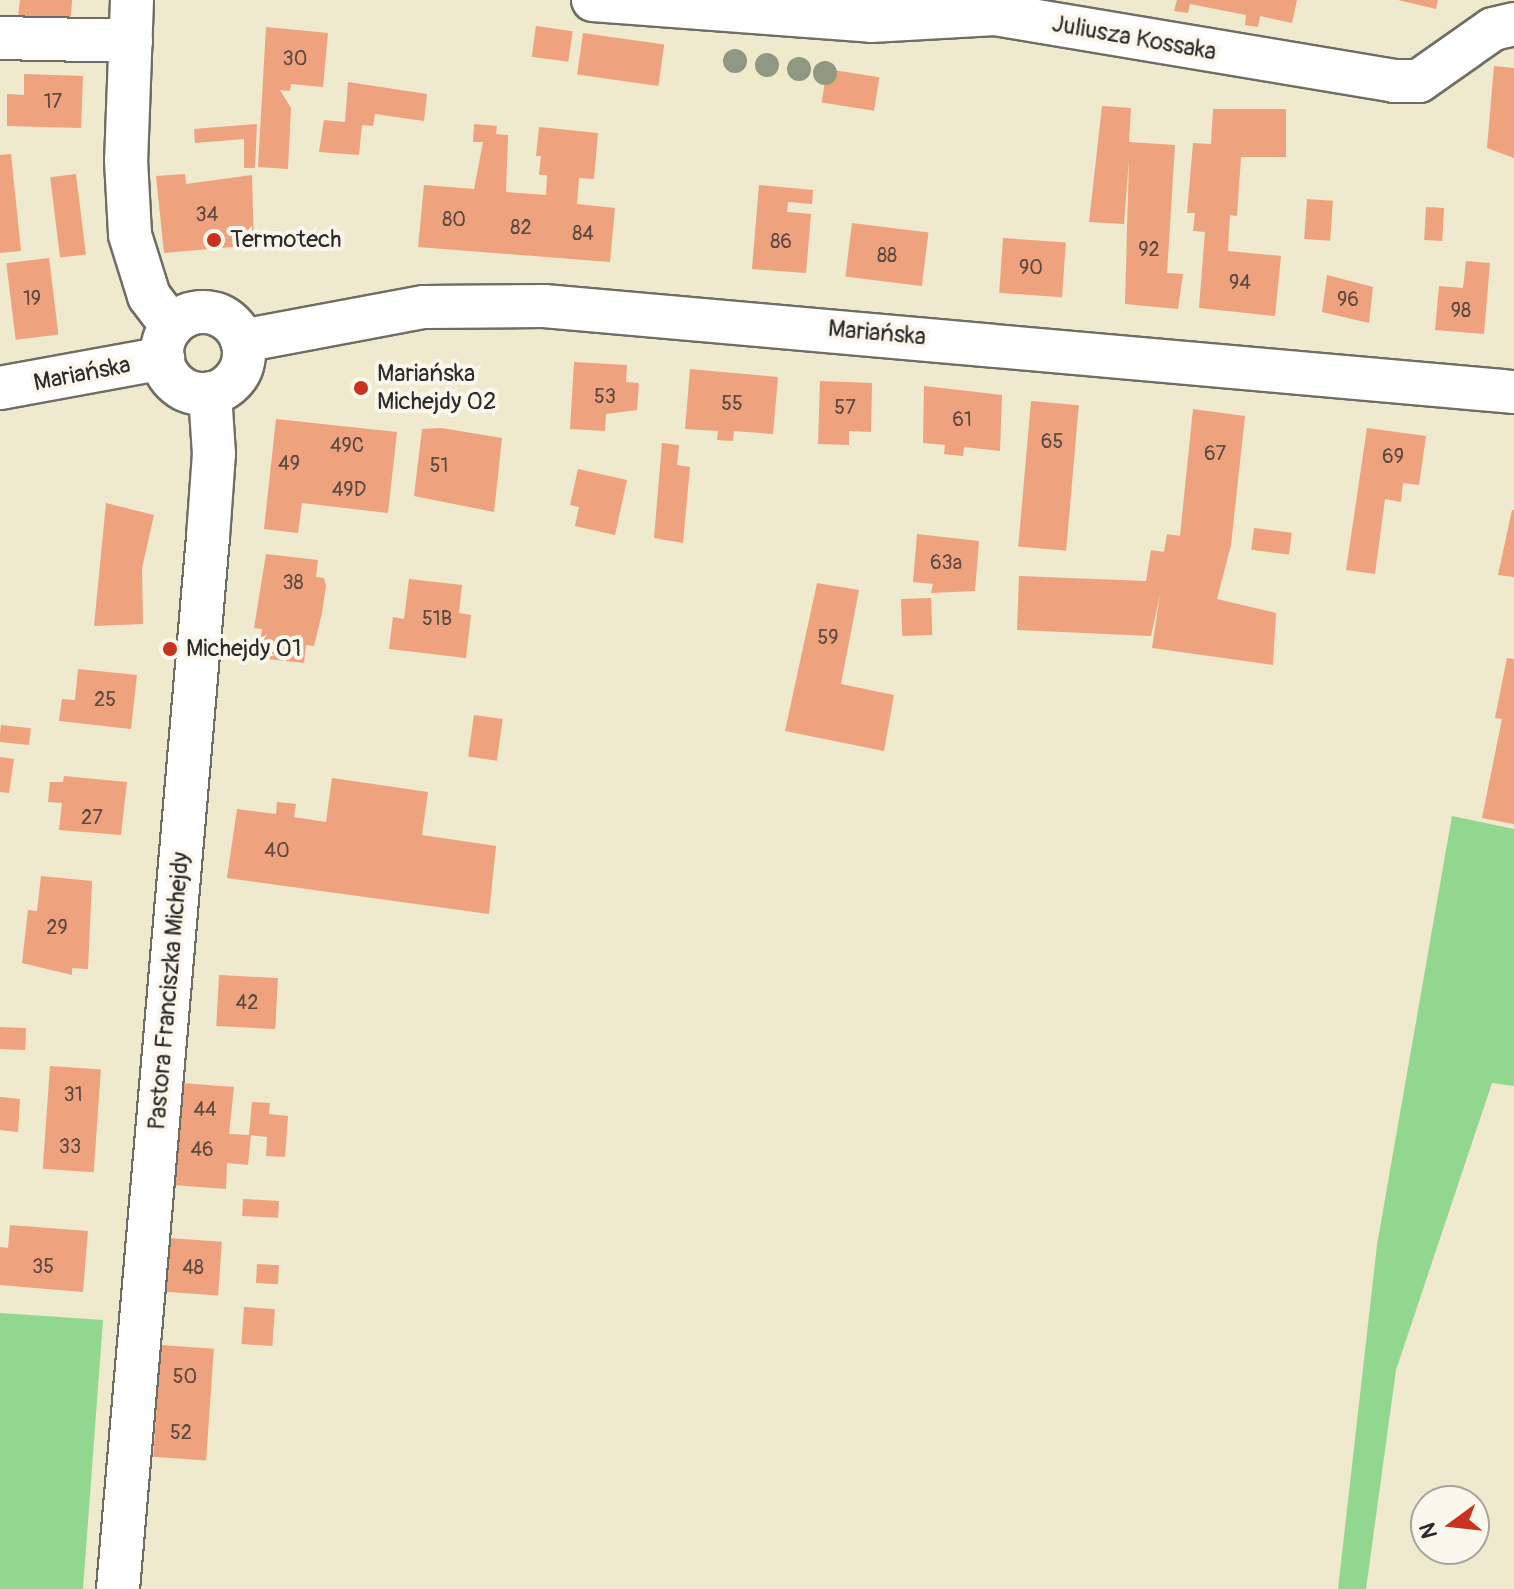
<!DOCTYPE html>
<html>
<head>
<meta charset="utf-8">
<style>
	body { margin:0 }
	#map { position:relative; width:1514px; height:1589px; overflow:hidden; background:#efe9ce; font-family:Pangolin,sans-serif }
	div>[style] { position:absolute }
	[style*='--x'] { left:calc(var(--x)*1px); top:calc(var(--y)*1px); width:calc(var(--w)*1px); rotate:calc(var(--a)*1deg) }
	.green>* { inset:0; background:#91d790 }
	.building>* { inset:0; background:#eea27d; transform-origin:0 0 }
	.roads { filter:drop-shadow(2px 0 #706e64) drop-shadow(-2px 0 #706e64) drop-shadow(0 2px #706e64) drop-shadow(0 -2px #706e64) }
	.minor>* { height:42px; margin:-21px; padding:0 21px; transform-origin:21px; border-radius:21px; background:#fff }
	.minor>.ring { margin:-21px; padding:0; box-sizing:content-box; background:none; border:42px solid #fff; border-radius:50% }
	.trees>* { width:24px; height:24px; margin:-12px; border-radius:50%; background:#919882 }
	.dots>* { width:22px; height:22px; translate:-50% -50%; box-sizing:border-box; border:4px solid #fbf7ec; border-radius:50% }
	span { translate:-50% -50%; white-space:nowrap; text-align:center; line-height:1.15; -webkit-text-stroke:8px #fbf7ec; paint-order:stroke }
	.number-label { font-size:20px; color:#5c4940 }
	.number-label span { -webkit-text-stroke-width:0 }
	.street-label { font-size:24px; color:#2b2b2b }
	.poi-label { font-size:24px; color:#2b2b2b }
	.left { translate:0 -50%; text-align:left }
	.north { position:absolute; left:1410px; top:1485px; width:80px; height:80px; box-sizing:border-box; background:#fbf7ec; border:2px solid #a8a59f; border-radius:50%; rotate:255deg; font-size:22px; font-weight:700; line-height:32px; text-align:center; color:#2b2b2b }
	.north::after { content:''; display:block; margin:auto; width:28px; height:36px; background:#c8321e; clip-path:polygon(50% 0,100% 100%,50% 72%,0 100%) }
</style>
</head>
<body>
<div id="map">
	<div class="green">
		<div style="clip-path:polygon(1452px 816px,1514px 829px,1514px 1086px,1492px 1083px,1396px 1370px,1366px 1589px,1338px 1589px,1377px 1245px)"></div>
		<div style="clip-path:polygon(0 1313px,103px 1320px,83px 1589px,0 1589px)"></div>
	</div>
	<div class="building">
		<div style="clip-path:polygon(20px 0,72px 0,70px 29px,17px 25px)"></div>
		<div style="clip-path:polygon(1177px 0,1297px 0,1292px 23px,1260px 16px,1258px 27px,1245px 25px,1246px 15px,1190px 4px,1188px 13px,1174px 11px)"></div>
		<div style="clip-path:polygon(1398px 0,1438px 0,1436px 9px)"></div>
		<div style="left:536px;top:26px;width:37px;height:31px;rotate:8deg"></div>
		<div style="clip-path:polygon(266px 27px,328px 33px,323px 87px,291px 84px,290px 91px,280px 90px,291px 108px,288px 169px,258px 167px)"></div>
		<div style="left:583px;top:33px;width:82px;height:42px;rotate:8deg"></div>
		<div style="clip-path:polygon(1494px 66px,1514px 68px,1514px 158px,1487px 148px)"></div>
		<div style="left:827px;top:69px;width:53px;height:34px;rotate:9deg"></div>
		<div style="clip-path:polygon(24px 74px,83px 76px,81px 128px,7px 126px,7px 94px,24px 95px)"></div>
		<div style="clip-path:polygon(348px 82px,427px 94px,424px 121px,375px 114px,373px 126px,362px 125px,359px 155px,319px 152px,324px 120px,345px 122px)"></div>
		<div style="clip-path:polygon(1102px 106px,1131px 108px,1129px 142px,1175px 145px,1167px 273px,1183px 274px,1178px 309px,1125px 304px,1129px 159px,1124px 224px,1089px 222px)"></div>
		<div style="clip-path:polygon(1213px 109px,1286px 109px,1286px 157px,1241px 157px,1237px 216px,1230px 215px,1228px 251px,1281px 256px,1275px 316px,1199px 308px,1205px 232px,1193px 231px,1195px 213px,1187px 213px,1193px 143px,1211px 144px)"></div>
		<div style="clip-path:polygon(257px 124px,255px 168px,244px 168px,244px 139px,195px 143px,194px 129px)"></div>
		<div style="clip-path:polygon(474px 124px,497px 126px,496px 134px,508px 135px,506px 192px,546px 195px,547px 175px,539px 175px,541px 156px,536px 156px,539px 127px,598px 133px,594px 179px,579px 178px,577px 204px,615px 208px,610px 262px,418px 247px,424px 185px,474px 189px,483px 142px,473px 142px)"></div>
		<div style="clip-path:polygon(11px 154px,21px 251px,0 253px,0 155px)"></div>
		<div style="left:76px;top:174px;width:81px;height:26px;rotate:83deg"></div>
		<div style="clip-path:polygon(185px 174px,186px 184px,252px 175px,254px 245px,164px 253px,156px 176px)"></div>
		<div style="clip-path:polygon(759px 185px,813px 190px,812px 204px,788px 202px,787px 212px,811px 214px,806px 273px,752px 269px)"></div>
		<div style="left:1307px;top:199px;width:26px;height:40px;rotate:4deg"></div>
		<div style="left:1426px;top:207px;width:18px;height:33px;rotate:3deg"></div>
		<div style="left:852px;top:223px;width:77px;height:54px;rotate:7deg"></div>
		<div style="left:1003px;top:238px;width:63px;height:55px;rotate:4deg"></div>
		<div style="left:49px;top:258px;width:77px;height:43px;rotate:83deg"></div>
		<div style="clip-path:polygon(1466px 261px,1490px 263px,1484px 334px,1435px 330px,1439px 286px,1463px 288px)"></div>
		<div style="clip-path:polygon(1327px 275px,1373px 287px,1369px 323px,1322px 312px)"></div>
		<div style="clip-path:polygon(574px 362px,627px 365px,626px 382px,639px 383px,637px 410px,606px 414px,605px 431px,570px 429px)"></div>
		<div style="clip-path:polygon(690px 369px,778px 377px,773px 434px,734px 431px,733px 441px,717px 440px,718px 431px,685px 429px)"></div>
		<div style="clip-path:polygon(820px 381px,872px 383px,871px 432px,849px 431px,849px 445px,818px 444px)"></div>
		<div style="clip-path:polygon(924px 386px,1002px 395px,1000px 451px,964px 447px,963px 456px,944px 454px,945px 445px,923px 443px)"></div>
		<div style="left:1031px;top:401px;width:48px;height:146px;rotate:5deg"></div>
		<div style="clip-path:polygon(1193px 409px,1245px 416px,1231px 545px,1217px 599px,1276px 613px,1273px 665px,1152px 648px,1160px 595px,1151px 636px,1017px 630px,1019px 576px,1146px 581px,1151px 550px,1164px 552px,1167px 534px,1180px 536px)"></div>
		<div style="clip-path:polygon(276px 419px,397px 432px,388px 513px,302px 503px,298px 533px,264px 529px)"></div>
		<div style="clip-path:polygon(441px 428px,502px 438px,494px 512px,414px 496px,422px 429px)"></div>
		<div style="clip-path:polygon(1367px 428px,1426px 436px,1419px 485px,1403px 483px,1401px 502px,1385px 499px,1375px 574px,1346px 570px)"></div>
		<div style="clip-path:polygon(662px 443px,679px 445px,677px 465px,690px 467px,683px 543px,654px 538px)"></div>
		<div style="clip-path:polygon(578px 469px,627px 480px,615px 535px,575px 526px,579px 507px,570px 505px)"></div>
		<div style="clip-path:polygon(106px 503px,154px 515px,142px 568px,143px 624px,94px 626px)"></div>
		<div style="clip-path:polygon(1512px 510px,1514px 510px,1514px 577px,1498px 575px)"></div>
		<div style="left:1254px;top:528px;width:38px;height:22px;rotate:7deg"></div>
		<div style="clip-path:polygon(917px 534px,979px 541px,975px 591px,931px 593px,933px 584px,913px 582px)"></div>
		<div style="clip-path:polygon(266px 554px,318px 560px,316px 577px,324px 578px,326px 586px,322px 613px,314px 646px,306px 645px,304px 663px,258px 658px,262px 629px,254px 628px)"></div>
		<div style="clip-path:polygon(409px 579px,462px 585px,459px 613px,471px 615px,466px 658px,389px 649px,393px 617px,404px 619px)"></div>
		<div style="clip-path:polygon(817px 583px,859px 590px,841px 684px,894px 695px,884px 751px,785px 731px)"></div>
		<div style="left:931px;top:598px;width:37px;height:30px;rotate:88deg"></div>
		<div style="clip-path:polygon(1507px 658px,1514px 659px,1514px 824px,1482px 818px,1502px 719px,1495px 718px)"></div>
		<div style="clip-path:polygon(78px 669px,137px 675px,131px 729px,59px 721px,62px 699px,75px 700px)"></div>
		<div style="left:474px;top:715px;width:29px;height:42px;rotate:8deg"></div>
		<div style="left:1px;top:725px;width:30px;height:17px;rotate:6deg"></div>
		<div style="clip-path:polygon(0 757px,14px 759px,9px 793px,0 792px)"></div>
		<div style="clip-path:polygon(64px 776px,127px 782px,121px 835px,59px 830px,62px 803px,48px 802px,50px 782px,63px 782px)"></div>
		<div style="clip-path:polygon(332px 778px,428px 792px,422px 835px,496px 846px,489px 914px,227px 878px,237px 809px,276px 814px,277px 802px,296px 804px,294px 817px,326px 822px)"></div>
		<div style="clip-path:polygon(41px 876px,92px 881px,88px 969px,72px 968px,72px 975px,22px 963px,28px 910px,37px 911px)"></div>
		<div style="left:219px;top:975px;width:59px;height:51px;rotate:3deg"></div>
		<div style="left:0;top:1027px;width:26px;height:22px;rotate:2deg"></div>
		<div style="left:50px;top:1066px;width:51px;height:103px;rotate:4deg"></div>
		<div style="clip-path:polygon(181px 1083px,234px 1087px,229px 1134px,251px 1135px,248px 1165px,227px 1163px,226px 1189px,173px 1185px)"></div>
		<div style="clip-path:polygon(0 1097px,20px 1099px,18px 1132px,0 1130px)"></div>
		<div style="clip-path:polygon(252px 1102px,270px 1103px,269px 1114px,288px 1116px,285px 1157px,266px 1156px,267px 1137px,249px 1135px)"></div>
		<div style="left:243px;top:1199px;width:36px;height:17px;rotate:3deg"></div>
		<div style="clip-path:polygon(10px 1225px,88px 1231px,83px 1292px,0 1285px,0 1247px,8px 1248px)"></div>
		<div style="left:169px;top:1238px;width:53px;height:54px;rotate:4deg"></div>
		<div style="left:257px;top:1264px;width:22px;height:19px;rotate:3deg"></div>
		<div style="left:244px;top:1307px;width:31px;height:37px;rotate:4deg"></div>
		<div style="left:161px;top:1345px;width:53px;height:112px;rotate:4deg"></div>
	</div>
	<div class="roads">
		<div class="minor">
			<div style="--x:132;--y:0;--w:160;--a:92.1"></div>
			<div style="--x:126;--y:160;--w:75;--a:86.9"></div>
			<div style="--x:130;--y:235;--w:64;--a:72.7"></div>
			<div style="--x:149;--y:296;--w:38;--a:53"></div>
			<div style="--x:593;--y:0;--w:279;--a:4.3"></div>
			<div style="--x:871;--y:21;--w:124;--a:-3.2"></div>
			<div style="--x:995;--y:14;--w:405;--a:9.5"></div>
			<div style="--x:1394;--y:81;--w:25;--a:0"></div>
			<div style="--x:1419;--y:81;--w:90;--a:-35.1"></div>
			<div style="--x:1493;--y:29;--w:22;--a:-13"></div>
			<div style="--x:0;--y:38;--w:131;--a:1.3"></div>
			<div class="ring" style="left:162px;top:312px;width:40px;height:40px"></div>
			<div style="--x:242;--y:341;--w:185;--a:-10.6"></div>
			<div style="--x:424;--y:307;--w:120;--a:-0.5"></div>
			<div style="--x:544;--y:306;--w:974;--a:5.07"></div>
			<div style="--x:0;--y:388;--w:166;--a:-10.4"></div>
			<div style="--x:118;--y:1589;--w:1056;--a:-85.11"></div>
			<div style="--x:208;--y:537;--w:83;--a:-85.9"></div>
			<div style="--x:214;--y:454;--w:61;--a:-93.8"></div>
		</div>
	</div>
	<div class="trees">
		<div style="left:735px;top:61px"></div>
		<div style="left:767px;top:65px"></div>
		<div style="left:799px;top:69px"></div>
		<div style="left:825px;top:73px"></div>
	</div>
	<div class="dots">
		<div style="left:214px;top:240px;background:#c8321e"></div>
		<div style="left:361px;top:388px;background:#c8321e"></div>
		<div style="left:170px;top:649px;background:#c8321e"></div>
	</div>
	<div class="number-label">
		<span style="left:295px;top:58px">30</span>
		<span style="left:53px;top:101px">17</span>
		<span style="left:207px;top:214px">34</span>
		<span style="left:454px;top:219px">80</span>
		<span style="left:521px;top:227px">82</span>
		<span style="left:583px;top:233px">84</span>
		<span style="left:781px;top:241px">86</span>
		<span style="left:1149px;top:249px">92</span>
		<span style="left:887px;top:255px">88</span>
		<span style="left:1031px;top:267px">90</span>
		<span style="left:1240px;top:282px">94</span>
		<span style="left:32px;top:298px">19</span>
		<span style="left:1348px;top:299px">96</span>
		<span style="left:1461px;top:310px">98</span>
		<span style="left:605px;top:396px">53</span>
		<span style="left:732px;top:403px">55</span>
		<span style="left:845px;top:407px">57</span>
		<span style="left:962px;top:419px">61</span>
		<span style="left:1052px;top:441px">65</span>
		<span style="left:347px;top:445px">49C</span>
		<span style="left:1215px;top:453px">67</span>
		<span style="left:1393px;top:456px">69</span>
		<span style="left:289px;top:463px">49</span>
		<span style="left:439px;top:465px">51</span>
		<span style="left:349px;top:489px">49D</span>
		<span style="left:946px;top:562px">63a</span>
		<span style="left:293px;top:582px">38</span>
		<span style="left:437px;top:618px">51B</span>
		<span style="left:828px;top:637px">59</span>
		<span style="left:105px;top:699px">25</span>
		<span style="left:92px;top:817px">27</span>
		<span style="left:277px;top:850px">40</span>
		<span style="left:57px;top:927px">29</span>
		<span style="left:247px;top:1002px">42</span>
		<span style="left:73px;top:1094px">31</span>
		<span style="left:205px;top:1109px">44</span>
		<span style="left:70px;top:1146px">33</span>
		<span style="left:202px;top:1149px">46</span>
		<span style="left:43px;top:1266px">35</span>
		<span style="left:193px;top:1267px">48</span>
		<span style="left:185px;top:1376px">50</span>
		<span style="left:181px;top:1432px">52</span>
	</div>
	<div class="street-label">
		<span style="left:1134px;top:38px;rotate:10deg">Juliusza Kossaka</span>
		<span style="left:877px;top:333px;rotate:5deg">Mariańska</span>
		<span style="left:82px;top:374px;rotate:-11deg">Mariańska</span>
		<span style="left:169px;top:991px;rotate:-85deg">Pastora Franciszka Michejdy</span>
	</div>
	<div class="poi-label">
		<span class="left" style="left:230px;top:240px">Termotech</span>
		<span class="left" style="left:377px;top:388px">Mariańska<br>Michejdy 02</span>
		<span class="left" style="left:186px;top:649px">Michejdy 01</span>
	</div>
	<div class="north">N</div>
</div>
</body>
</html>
